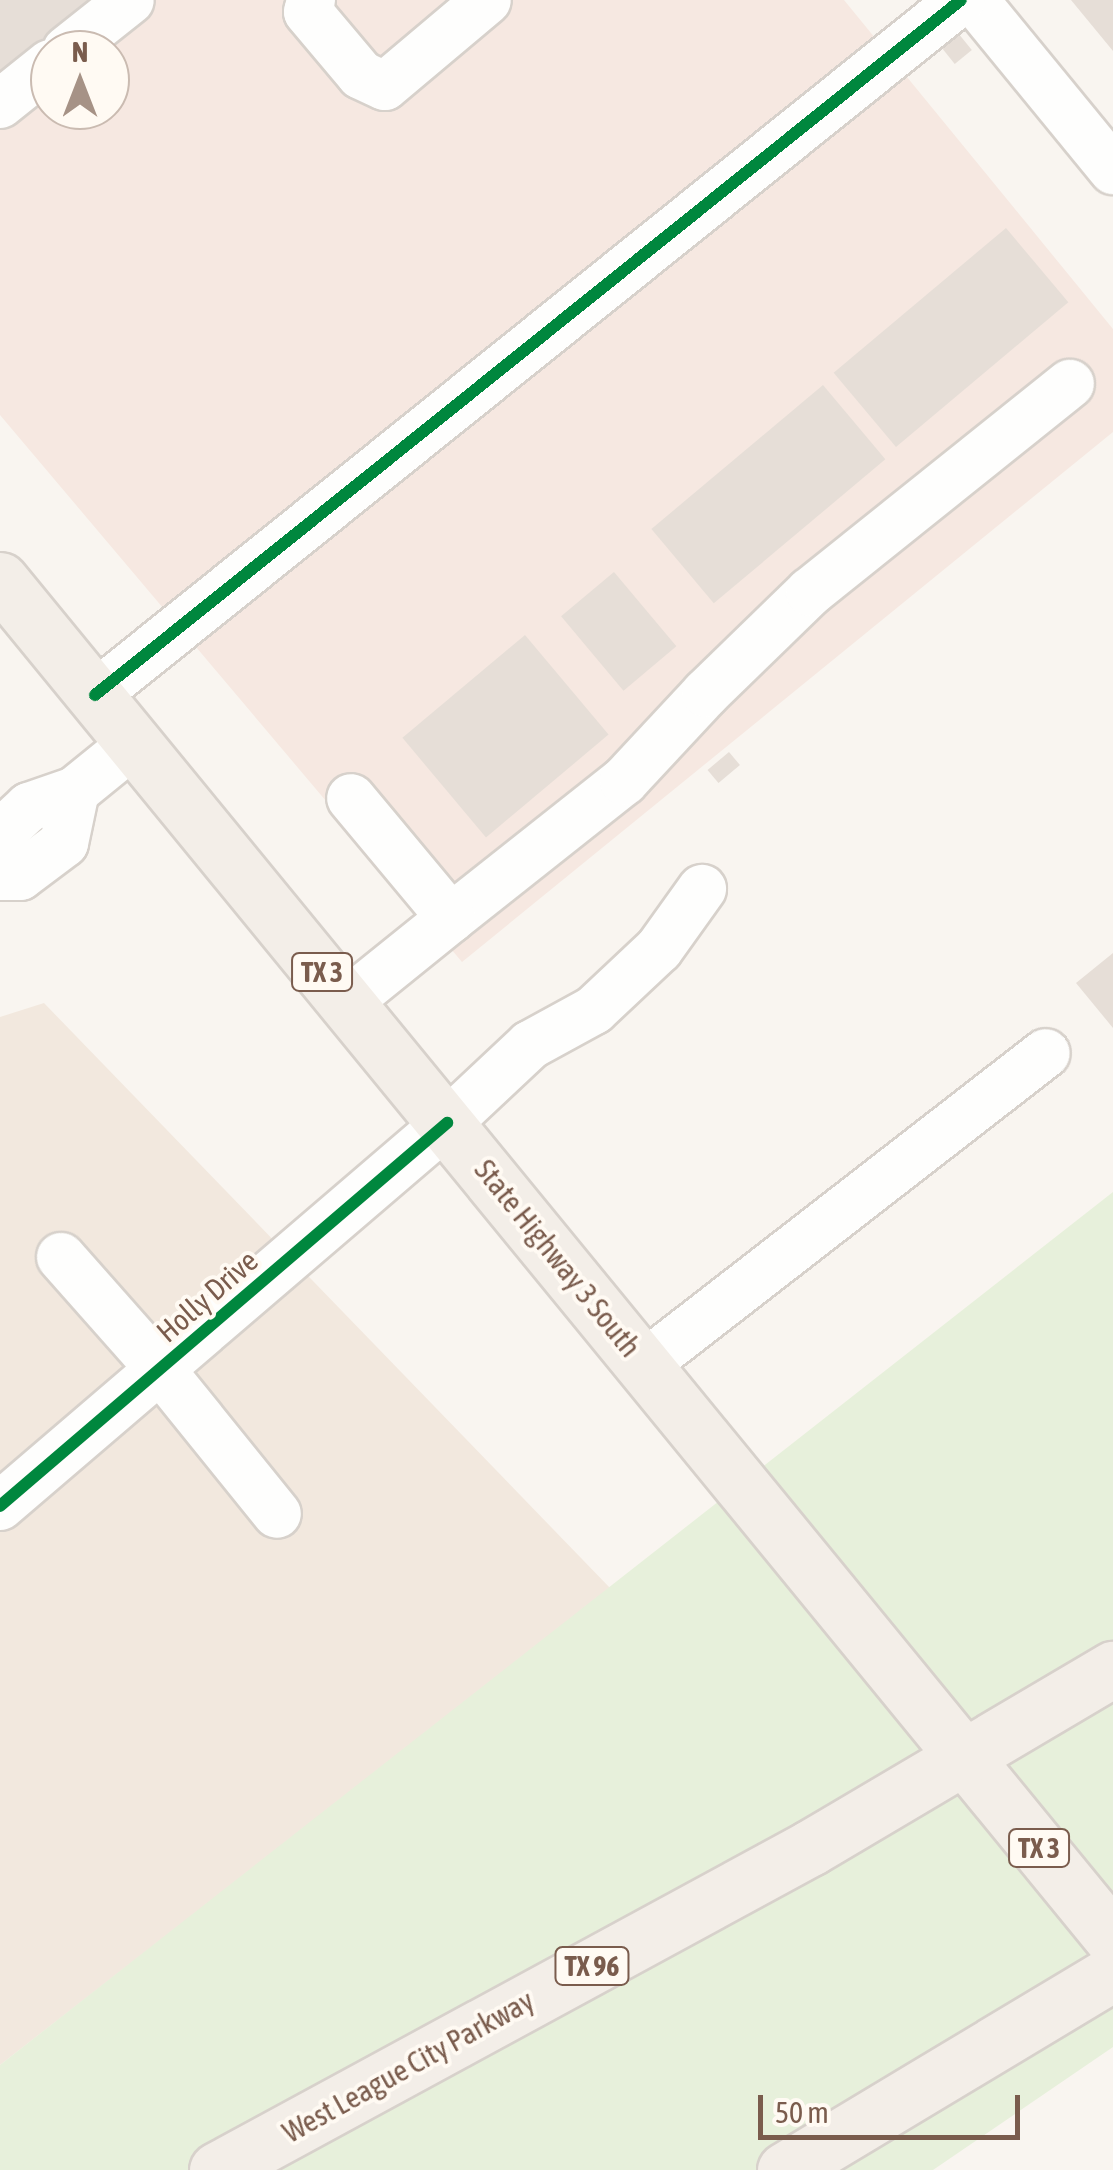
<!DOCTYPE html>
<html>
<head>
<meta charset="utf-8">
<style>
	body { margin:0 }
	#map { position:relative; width:1113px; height:2170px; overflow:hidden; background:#f9f5f0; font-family:"Asap Condensed",sans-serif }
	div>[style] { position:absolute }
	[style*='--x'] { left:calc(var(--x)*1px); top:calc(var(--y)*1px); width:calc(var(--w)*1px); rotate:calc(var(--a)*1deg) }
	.residential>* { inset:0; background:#f2e8de }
	.commercial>* { inset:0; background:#f6e8e1 }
	.green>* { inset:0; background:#e7f0db }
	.building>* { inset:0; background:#e6ded7; transform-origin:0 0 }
	.roads { filter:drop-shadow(2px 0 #d7d1cb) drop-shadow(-2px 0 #d7d1cb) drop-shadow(0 2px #d7d1cb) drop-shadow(0 -2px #d7d1cb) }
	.minor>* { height:48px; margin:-24px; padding:0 24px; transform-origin:24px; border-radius:24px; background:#fefefd }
	.major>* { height:55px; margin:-27.5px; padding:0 27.5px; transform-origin:27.5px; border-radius:27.5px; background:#f3eee8 }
	.cycleway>* { height:12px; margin:-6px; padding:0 6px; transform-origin:6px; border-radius:6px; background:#00873e }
	span { translate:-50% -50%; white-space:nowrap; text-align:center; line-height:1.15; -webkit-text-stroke:8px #fffaf3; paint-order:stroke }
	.shield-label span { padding:2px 8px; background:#fffaf3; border:2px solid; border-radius:8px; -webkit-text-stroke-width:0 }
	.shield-label { font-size:28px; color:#7a5c4d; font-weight:700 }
	.street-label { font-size:30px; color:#7a5c4d }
	.north { position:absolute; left:30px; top:30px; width:100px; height:100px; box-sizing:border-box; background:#fffaf3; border:2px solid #cabbb1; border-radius:50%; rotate:0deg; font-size:28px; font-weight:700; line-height:40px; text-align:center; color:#7a5c4d }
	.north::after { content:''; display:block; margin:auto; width:35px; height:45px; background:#a69286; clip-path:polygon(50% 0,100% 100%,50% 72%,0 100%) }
	.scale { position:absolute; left:758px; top:2095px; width:262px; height:45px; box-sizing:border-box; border:5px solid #7a5c4d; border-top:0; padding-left:12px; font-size:30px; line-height:35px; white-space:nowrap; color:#7a5c4d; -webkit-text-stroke:8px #fffaf3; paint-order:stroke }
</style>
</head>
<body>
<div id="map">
	<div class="residential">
		<div style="clip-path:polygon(44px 1003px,611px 1589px,0 2065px,0 1017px)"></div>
	</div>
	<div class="commercial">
		<div style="clip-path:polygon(evenodd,0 0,844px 0,1113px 329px,1113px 432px,462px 962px,0 415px,0 0,50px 50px,110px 50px,110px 110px,50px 110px,50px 50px)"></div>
	</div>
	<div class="green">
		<div style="clip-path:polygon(1113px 1192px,1113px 2047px,933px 2170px,0 2170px,0 2065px)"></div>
	</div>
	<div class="building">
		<div style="clip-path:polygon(0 0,100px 0,0 82px)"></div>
		<div style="clip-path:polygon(1071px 0,1113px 0,1113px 51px)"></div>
		<div style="left:958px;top:33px;width:22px;height:22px;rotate:51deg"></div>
		<div style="left:1006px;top:228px;width:97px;height:225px;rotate:50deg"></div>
		<div style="left:823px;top:385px;width:97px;height:224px;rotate:50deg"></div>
		<div style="left:614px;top:572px;width:97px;height:69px;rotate:50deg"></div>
		<div style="left:525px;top:635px;width:130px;height:160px;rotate:50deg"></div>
		<div style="left:729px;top:752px;width:17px;height:28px;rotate:50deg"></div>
		<div style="clip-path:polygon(1113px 953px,1113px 1028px,1076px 983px)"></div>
	</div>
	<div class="roads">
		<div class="minor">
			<div style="--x:311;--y:0;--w:12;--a:104"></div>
			<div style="--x:308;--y:12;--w:82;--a:49.9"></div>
			<div style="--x:361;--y:75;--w:26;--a:25"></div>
			<div style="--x:385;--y:86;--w:133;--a:-40.1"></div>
			<div style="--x:974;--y:0;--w:220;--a:50.7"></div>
			<div style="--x:67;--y:50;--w:80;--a:-38.4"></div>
			<div style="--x:0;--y:104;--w:64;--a:-38.7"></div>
			<div style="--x:95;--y:695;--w:1110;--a:-38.75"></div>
			<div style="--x:0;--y:834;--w:40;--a:-43"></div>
			<div style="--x:29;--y:807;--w:49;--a:-19.2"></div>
			<div style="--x:75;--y:791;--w:76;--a:-39.1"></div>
			<div style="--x:0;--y:876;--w:20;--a:0"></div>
			<div style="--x:20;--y:876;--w:55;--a:-36.9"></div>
			<div style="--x:64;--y:843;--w:53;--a:-78.1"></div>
			<div style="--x:451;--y:918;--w:221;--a:-38.4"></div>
			<div style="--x:624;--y:781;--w:120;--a:-47"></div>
			<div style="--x:706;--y:693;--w:145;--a:-44.2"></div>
			<div style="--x:810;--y:592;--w:333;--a:-38.7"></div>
			<div style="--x:347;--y:1002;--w:134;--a:-38.9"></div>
			<div style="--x:451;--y:918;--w:156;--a:-129.8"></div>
			<div style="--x:61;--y:1257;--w:149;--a:48.5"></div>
			<div style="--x:160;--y:1369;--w:186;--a:51.1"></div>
			<div style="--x:645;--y:1364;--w:507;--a:-37.8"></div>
			<div style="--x:0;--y:1506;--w:589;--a:-40.59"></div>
			<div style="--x:447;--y:1123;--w:114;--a:-43.2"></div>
			<div style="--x:530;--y:1045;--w:73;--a:-28.7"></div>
			<div style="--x:594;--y:1010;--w:89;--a:-43.2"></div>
			<div style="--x:659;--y:949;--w:74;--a:-54.4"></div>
		</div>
		<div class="major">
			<div style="--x:0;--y:580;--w:1757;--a:50.68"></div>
			<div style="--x:217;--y:2170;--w:675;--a:-28.5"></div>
			<div style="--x:810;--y:1848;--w:352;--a:-30.6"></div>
			<div style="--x:785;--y:2170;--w:383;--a:-31"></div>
		</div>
	</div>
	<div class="cycleway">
		<div style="--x:95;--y:695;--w:1110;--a:-38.75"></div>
		<div style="--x:0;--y:1506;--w:589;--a:-40.59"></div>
	</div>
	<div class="shield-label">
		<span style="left:322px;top:972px">TX 3</span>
		<span style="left:1039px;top:1848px">TX 3</span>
		<span style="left:592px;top:1966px">TX 96</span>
	</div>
	<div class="street-label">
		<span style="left:558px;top:1258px;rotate:51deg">State Highway 3 South</span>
		<span style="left:207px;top:1296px;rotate:-41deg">Holly Drive</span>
		<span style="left:408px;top:2066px;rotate:-29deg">West League City Parkway</span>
	</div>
	<div class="north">N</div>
	<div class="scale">50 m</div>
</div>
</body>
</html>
